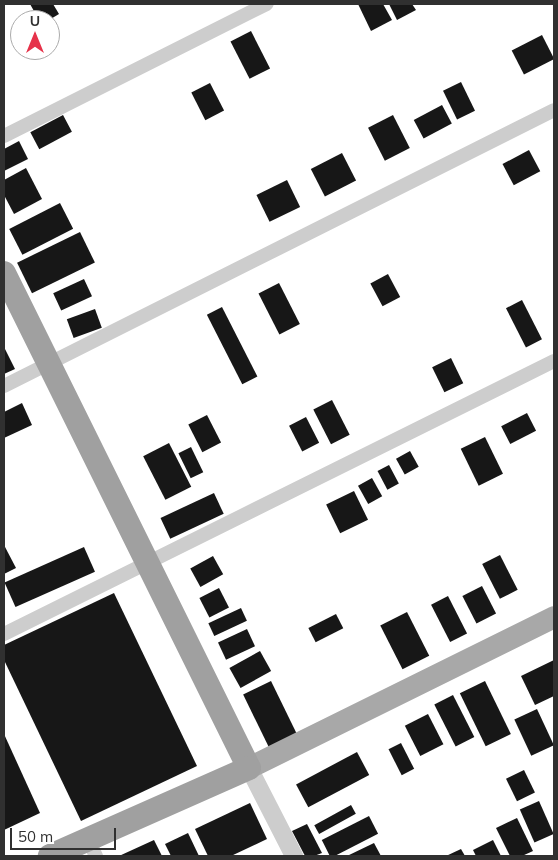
<!DOCTYPE html>
<html>
<head>
<meta charset="utf-8">
<style>
	body { margin:0 }
	#map { position:relative; width:558px; height:860px; overflow:hidden; background:#fff; font-family:Mulish,sans-serif }
	div>[style] { position:absolute }
	[style*='--x'] { left:calc(var(--x)*1px); top:calc(var(--y)*1px); width:calc(var(--w)*1px); rotate:calc(var(--a)*1deg) }
	.building>* { inset:0; background:#171717; transform-origin:0 0 }
	.minor>* { height:14px; margin:-7px; padding:0 7px; transform-origin:7px; border-radius:7px; background:#cdcdcd }
	.tertiary>* { height:18px; margin:-9px; padding:0 9px; transform-origin:9px; border-radius:9px; background:#cdcdcd }
	.primary>* { height:22px; margin:-11px; padding:0 11px; transform-origin:11px; border-radius:11px; background:#a8a8a8 }
	.trunk>* { height:24px; margin:-12px; padding:0 12px; transform-origin:12px; border-radius:12px; background:#a0a0a0 }
	span { translate:-50% -50%; white-space:nowrap; text-align:center; line-height:1.15; -webkit-text-stroke:5px #fff; paint-order:stroke }
	.frame { position:absolute; inset:0; border:5px solid #303030; pointer-events:none }
	.north { position:absolute; left:10px; top:10px; width:50px; height:50px; box-sizing:border-box; background:#fff; border:1px solid #acacac; border-radius:50%; rotate:0deg; font-size:14px; font-weight:700; line-height:20px; text-align:center; color:#303030 }
	.north::after { content:''; display:block; margin:auto; width:18px; height:22px; background:#e6324a; clip-path:polygon(50% 0,100% 100%,50% 72%,0 100%) }
	.scale { position:absolute; left:10px; top:828px; width:106px; height:22px; box-sizing:border-box; border:2px solid #303030; border-top:0; padding-left:6px; font-size:15px; line-height:18px; white-space:nowrap; color:#303030; -webkit-text-stroke:4px #fff; paint-order:stroke }
</style>
</head>
<body>
<div id="map">
	<div class="building">
		<div style="clip-path:polygon(30px 4px,53px 4px,59px 14px,49px 20px,39px 20px)"></div>
		<div style="clip-path:polygon(358px 4px,383px 4px,392px 20px,371px 31px)"></div>
		<div style="clip-path:polygon(389px 4px,412px 4px,416px 10px,397px 20px)"></div>
		<div style="left:251px;top:31px;width:42px;height:23px;rotate:63deg"></div>
		<div style="left:542px;top:35px;width:27px;height:34px;rotate:63deg"></div>
		<div style="left:461px;top:82px;width:32px;height:20px;rotate:64deg"></div>
		<div style="left:210px;top:83px;width:31px;height:21px;rotate:63deg"></div>
		<div style="left:442px;top:105px;width:21px;height:32px;rotate:62deg"></div>
		<div style="left:63px;top:115px;width:19px;height:37px;rotate:62deg"></div>
		<div style="left:393px;top:115px;width:37px;height:28px;rotate:63deg"></div>
		<div style="clip-path:polygon(19px 141px,28px 159px,4px 171px,4px 149px)"></div>
		<div style="left:529px;top:150px;width:24px;height:30px;rotate:62deg"></div>
		<div style="left:342px;top:153px;width:31px;height:35px;rotate:63deg"></div>
		<div style="clip-path:polygon(26px 168px,42px 199px,14px 214px,4px 195px,4px 180px)"></div>
		<div style="left:287px;top:180px;width:30px;height:34px;rotate:64deg"></div>
		<div style="left:60px;top:203px;width:29px;height:57px;rotate:63deg"></div>
		<div style="left:80px;top:232px;width:34px;height:70px;rotate:64deg"></div>
		<div style="left:388px;top:274px;width:26px;height:20px;rotate:62deg"></div>
		<div style="left:84px;top:279px;width:19px;height:34px;rotate:65deg"></div>
		<div style="left:279px;top:283px;width:46px;height:23px;rotate:63deg"></div>
		<div style="left:522px;top:300px;width:44px;height:18px;rotate:63deg"></div>
		<div style="left:222px;top:307px;width:78px;height:17px;rotate:63deg"></div>
		<div style="left:95px;top:309px;width:20px;height:30px;rotate:70deg"></div>
		<div style="clip-path:polygon(4px 347px,15px 369px,4px 374px)"></div>
		<div style="left:451px;top:358px;width:28px;height:21px;rotate:64deg"></div>
		<div style="left:332px;top:400px;width:39px;height:21px;rotate:63deg"></div>
		<div style="clip-path:polygon(22px 403px,32px 425px,4px 438px,4px 412px)"></div>
		<div style="left:527px;top:413px;width:20px;height:29px;rotate:63deg"></div>
		<div style="left:207px;top:415px;width:31px;height:21px;rotate:63deg"></div>
		<div style="left:306px;top:417px;width:29px;height:19px;rotate:63deg"></div>
		<div style="left:485px;top:437px;width:41px;height:27px;rotate:64deg"></div>
		<div style="left:169px;top:443px;width:49px;height:29px;rotate:63deg"></div>
		<div style="left:191px;top:447px;width:28px;height:14px;rotate:64deg"></div>
		<div style="left:410px;top:451px;width:18px;height:16px;rotate:61deg"></div>
		<div style="left:389px;top:465px;width:21px;height:13px;rotate:62deg"></div>
		<div style="left:372px;top:478px;width:21px;height:16px;rotate:61deg"></div>
		<div style="left:354px;top:491px;width:32px;height:31px;rotate:64deg"></div>
		<div style="left:214px;top:493px;width:23px;height:59px;rotate:65deg"></div>
		<div style="clip-path:polygon(4px 545px,16px 568px,4px 574px)"></div>
		<div style="left:84px;top:547px;width:27px;height:87px;rotate:66deg"></div>
		<div style="left:500px;top:555px;width:39px;height:20px;rotate:63deg"></div>
		<div style="left:213px;top:556px;width:21px;height:26px;rotate:61deg"></div>
		<div style="left:482px;top:586px;width:31px;height:22px;rotate:63deg"></div>
		<div style="left:219px;top:588px;width:22px;height:22px;rotate:63deg"></div>
		<div style="clip-path:polygon(114px 593px,197px 766px,81px 821px,4px 660px,4px 645px)"></div>
		<div style="left:448px;top:596px;width:42px;height:19px;rotate:63deg"></div>
		<div style="left:241px;top:608px;width:14px;height:36px;rotate:65deg"></div>
		<div style="left:407px;top:612px;width:49px;height:30px;rotate:63deg"></div>
		<div style="left:336px;top:614px;width:16px;height:31px;rotate:63deg"></div>
		<div style="left:247px;top:629px;width:19px;height:32px;rotate:65deg"></div>
		<div style="left:260px;top:651px;width:23px;height:35px;rotate:61deg"></div>
		<div style="clip-path:polygon(554px 660px,554px 696px,535px 705px,521px 676px)"></div>
		<div style="left:271px;top:681px;width:59px;height:31px;rotate:64deg"></div>
		<div style="left:485px;top:681px;width:59px;height:28px;rotate:64deg"></div>
		<div style="left:453px;top:695px;width:47px;height:21px;rotate:63deg"></div>
		<div style="left:537px;top:709px;width:40px;height:25px;rotate:65deg"></div>
		<div style="left:428px;top:714px;width:34px;height:26px;rotate:63deg"></div>
		<div style="clip-path:polygon(4px 734px,40px 813px,4px 830px)"></div>
		<div style="left:401px;top:743px;width:29px;height:14px;rotate:63deg"></div>
		<div style="left:357px;top:752px;width:26px;height:69px;rotate:62deg"></div>
		<div style="left:524px;top:770px;width:25px;height:20px;rotate:64deg"></div>
		<div style="left:539px;top:801px;width:36px;height:21px;rotate:66deg"></div>
		<div style="clip-path:polygon(250px 803px,267px 839px,231px 856px,208px 856px,195px 829px)"></div>
		<div style="left:351px;top:805px;width:10px;height:42px;rotate:61deg"></div>
		<div style="left:369px;top:816px;width:20px;height:53px;rotate:63deg"></div>
		<div style="clip-path:polygon(517px 818px,533px 851px,522px 856px,510px 856px,496px 828px)"></div>
		<div style="clip-path:polygon(307px 824px,322px 853px,314px 856px,305px 856px,292px 831px)"></div>
		<div style="clip-path:polygon(188px 833px,199px 856px,171px 856px,165px 844px)"></div>
		<div style="clip-path:polygon(154px 840px,162px 856px,119px 856px)"></div>
		<div style="clip-path:polygon(493px 840px,501px 856px,476px 856px,473px 850px)"></div>
		<div style="clip-path:polygon(374px 843px,381px 856px,347px 856px)"></div>
		<div style="clip-path:polygon(461px 849px,465px 856px,446px 856px)"></div>
	</div>
	<div class="minor">
		<div style="--x:4;--y:136;--w:294;--a:-26.7"></div>
		<div style="--x:4;--y:386;--w:615;--a:-26.65"></div>
		<div style="--x:4;--y:634;--w:614;--a:-26.4"></div>
		<div style="--x:88;--y:839;--w:19;--a:65"></div>
	</div>
	<div class="tertiary">
		<div style="--x:249;--y:768;--w:99;--a:62.9"></div>
	</div>
	<div class="primary">
		<div style="--x:249;--y:768;--w:340;--a:-26.3"></div>
	</div>
	<div class="trunk">
		<div style="--x:4;--y:273;--w:552;--a:63.67"></div>
		<div style="--x:249;--y:768;--w:218;--a:156.1"></div>
	</div>
	<div class="frame"></div>
	<div class="north">U</div>
	<div class="scale">50 m</div>
</div>
</body>
</html>
